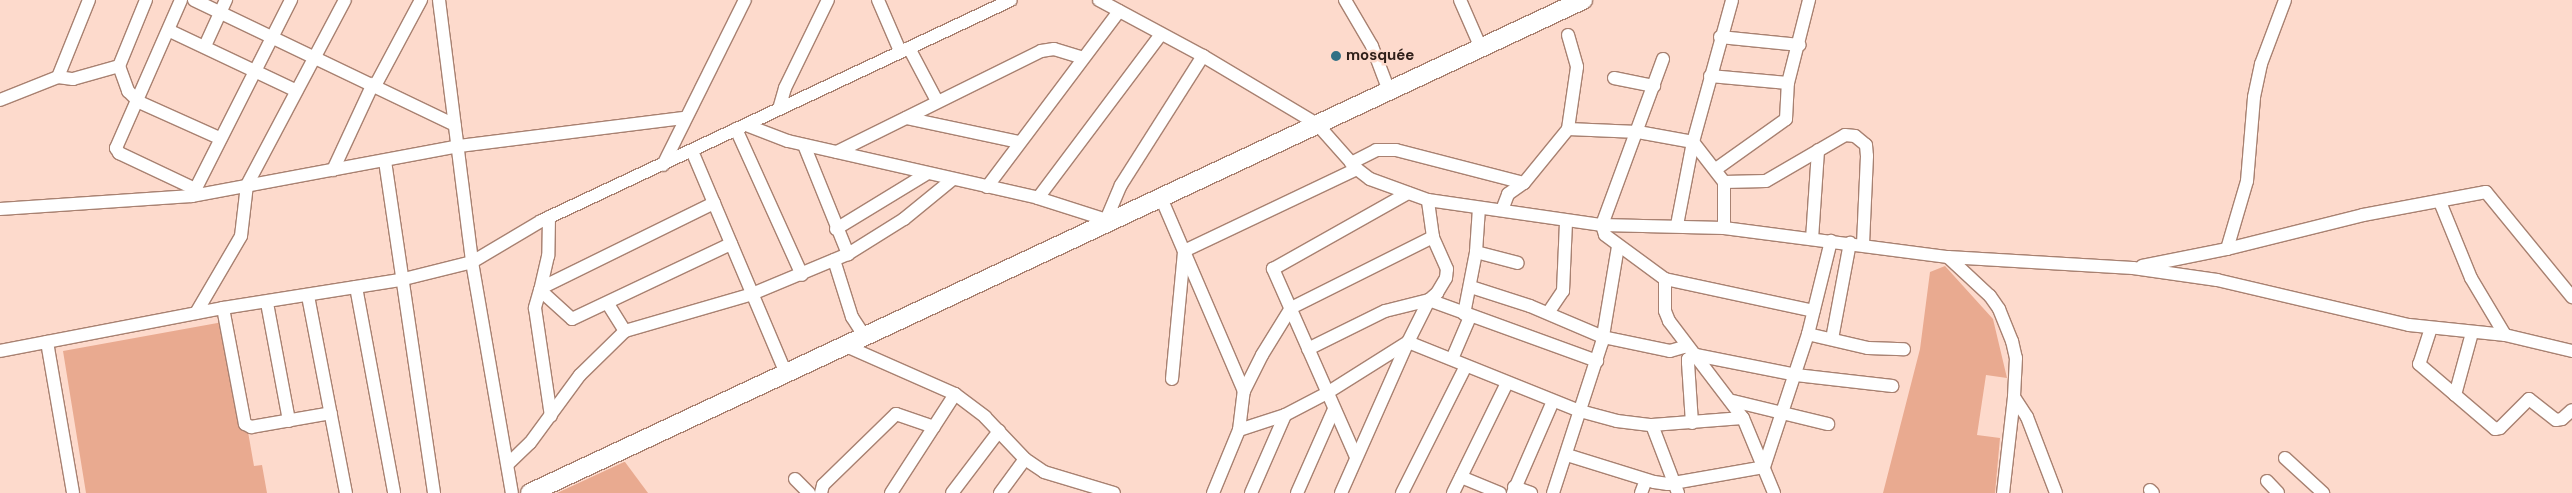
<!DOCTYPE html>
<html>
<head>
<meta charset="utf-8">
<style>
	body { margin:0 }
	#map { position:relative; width:2572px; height:493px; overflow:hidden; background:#fddacc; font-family:"DM Sans",sans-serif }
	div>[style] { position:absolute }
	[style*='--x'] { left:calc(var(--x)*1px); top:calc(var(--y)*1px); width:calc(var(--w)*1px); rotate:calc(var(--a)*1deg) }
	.green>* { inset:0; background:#e9aa90 }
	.roads { filter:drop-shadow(1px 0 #a88171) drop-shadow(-1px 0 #a88171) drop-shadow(0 1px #a88171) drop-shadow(0 -1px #a88171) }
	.street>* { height:12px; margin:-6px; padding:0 6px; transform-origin:6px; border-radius:6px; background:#fff }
	.secondary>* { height:18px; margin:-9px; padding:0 9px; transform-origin:9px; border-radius:9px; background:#fff }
	.dots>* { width:14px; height:14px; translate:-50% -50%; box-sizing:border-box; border:2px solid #fddacc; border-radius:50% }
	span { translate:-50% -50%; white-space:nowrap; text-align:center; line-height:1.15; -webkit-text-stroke:5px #fddacc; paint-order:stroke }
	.poi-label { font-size:15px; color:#30201a; font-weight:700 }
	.left { translate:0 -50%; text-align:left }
</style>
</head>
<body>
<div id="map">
	<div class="green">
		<div style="clip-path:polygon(1945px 266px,1993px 319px,2007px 378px,1986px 375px,1977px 435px,2000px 438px,1995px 493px,1883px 493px,1920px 349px,1930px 272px)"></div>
		<div style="clip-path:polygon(223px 322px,239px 426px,247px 426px,254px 466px,262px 465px,267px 493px,86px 493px,63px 351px)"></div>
		<div style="clip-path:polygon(625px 462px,648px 493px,557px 493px,624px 462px)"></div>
	</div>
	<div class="roads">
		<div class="street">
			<div style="--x:146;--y:0;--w:71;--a:112.2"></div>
			<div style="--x:119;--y:66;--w:27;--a:70"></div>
			<div style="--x:128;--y:91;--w:16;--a:45"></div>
			<div style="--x:139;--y:102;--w:88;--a:24.2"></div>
			<div style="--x:181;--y:0;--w:162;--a:113.7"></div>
			<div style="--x:116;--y:148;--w:6;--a:59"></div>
			<div style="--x:119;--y:153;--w:84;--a:25.3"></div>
			<div style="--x:194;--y:0;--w:289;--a:25.6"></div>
			<div style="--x:439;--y:0;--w:264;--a:82.8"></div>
			<div style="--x:472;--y:262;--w:234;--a:80.2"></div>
			<div style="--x:878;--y:0;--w:56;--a:66.7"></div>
			<div style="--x:1099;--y:0;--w:118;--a:28.3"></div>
			<div style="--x:1203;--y:56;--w:133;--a:30.8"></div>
			<div style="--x:1317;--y:124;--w:60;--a:48.4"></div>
			<div style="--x:1357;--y:169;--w:16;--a:38"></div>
			<div style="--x:1370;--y:179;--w:62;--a:19.9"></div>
			<div style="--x:1428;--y:200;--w:176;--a:8.2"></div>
			<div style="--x:1602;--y:225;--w:122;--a:1.4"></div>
			<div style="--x:1724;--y:228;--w:226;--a:7.4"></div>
			<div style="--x:1948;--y:257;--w:185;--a:3.4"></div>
			<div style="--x:2133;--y:268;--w:85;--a:8.1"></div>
			<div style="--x:2217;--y:280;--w:197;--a:13.2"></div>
			<div style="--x:2409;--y:325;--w:97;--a:5.9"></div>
			<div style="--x:2505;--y:335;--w:69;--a:13.4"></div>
			<div style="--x:1345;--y:0;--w:53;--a:59.6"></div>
			<div style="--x:1372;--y:46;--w:48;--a:69.3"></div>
			<div style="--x:1460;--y:0;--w:52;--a:66.4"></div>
			<div style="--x:170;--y:31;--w:138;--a:25.3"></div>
			<div style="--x:1568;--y:35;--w:33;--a:74"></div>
			<div style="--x:1577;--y:67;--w:63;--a:98.3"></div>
			<div style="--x:1720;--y:37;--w:80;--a:5.7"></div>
			<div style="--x:205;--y:46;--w:51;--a:-65.5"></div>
			<div style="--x:909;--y:48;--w:60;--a:62.2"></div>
			<div style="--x:1663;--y:59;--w:177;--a:110.2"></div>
			<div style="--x:1602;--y:225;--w:10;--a:73"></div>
			<div style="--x:1605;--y:235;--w:74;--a:36.3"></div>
			<div style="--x:1665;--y:279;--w:152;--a:12.1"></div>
			<div style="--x:1710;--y:76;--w:78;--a:5.1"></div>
			<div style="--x:58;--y:77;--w:83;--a:-68.1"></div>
			<div style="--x:1614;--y:78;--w:41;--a:11.3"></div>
			<div style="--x:375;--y:86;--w:98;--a:-61.9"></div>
			<div style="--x:0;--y:100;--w:62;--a:-21.6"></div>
			<div style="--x:58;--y:77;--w:15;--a:8"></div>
			<div style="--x:73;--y:79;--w:48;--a:-15.8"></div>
			<div style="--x:779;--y:109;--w:22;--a:-74"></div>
			<div style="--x:785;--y:88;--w:98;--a:-64"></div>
			<div style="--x:906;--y:118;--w:116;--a:12"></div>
			<div style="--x:746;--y:125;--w:45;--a:20.9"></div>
			<div style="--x:788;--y:141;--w:256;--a:12.8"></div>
			<div style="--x:1038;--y:198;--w:79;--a:17.7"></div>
			<div style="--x:736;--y:129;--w:160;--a:65.7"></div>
			<div style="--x:804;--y:145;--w:118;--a:68"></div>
			<div style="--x:692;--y:151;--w:241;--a:67.1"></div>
			<div style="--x:837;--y:152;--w:228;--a:-26.3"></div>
			<div style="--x:1041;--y:51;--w:13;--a:-9"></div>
			<div style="--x:1054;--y:49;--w:30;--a:17"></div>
			<div style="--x:385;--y:161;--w:336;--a:81.6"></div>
			<div style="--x:1351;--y:163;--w:28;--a:-27"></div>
			<div style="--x:1376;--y:150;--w:20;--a:0"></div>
			<div style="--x:1396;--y:150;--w:132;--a:14.5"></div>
			<div style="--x:663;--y:165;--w:184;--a:-63.6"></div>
			<div style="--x:1716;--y:169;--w:86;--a:-35.5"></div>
			<div style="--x:1786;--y:119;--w:36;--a:-87"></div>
			<div style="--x:1788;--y:83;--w:86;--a:-75.8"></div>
			<div style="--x:333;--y:170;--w:95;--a:-65.1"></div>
			<div style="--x:1724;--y:182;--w:42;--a:-1.4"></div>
			<div style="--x:1766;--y:181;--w:91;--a:-30.2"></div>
			<div style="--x:1845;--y:135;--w:10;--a:6"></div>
			<div style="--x:1855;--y:136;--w:14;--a:39"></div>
			<div style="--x:1866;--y:145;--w:11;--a:85"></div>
			<div style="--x:1867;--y:156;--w:88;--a:92.6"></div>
			<div style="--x:987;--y:187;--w:220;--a:-53.1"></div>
			<div style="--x:192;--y:196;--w:220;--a:-63.2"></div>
			<div style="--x:1038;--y:198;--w:205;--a:-53.1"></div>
			<div style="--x:1162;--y:200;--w:208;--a:66.8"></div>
			<div style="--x:2440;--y:202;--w:82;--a:67.8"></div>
			<div style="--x:2471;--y:278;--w:66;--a:59.2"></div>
			<div style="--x:0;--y:209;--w:192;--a:-3.9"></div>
			<div style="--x:192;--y:196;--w:272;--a:-10.6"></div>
			<div style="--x:459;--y:146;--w:228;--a:-7.1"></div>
			<div style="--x:1502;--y:210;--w:17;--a:-69"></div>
			<div style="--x:1508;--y:194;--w:19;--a:-35"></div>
			<div style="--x:1524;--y:183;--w:70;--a:-50.8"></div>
			<div style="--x:1568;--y:129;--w:70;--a:2.5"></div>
			<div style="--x:1638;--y:132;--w:56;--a:10.3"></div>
			<div style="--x:1693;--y:142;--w:51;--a:52.2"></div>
			<div style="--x:1724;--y:182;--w:46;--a:90"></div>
			<div style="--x:549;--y:217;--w:39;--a:91"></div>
			<div style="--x:548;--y:256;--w:35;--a:103"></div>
			<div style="--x:540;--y:290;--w:43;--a:42.2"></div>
			<div style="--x:572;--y:319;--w:176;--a:-25.3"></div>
			<div style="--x:1106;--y:220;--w:38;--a:-67"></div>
			<div style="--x:1121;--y:185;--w:153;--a:-57.6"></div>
			<div style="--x:1677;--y:225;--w:85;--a:-79.1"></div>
			<div style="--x:1693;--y:142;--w:147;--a:-74.6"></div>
			<div style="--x:836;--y:229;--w:105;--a:-31.4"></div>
			<div style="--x:1812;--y:239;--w:89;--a:-86.1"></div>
			<div style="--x:2227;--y:249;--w:71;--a:-73.6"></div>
			<div style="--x:2247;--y:181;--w:84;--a:-85.2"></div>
			<div style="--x:2254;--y:97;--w:34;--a:-78"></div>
			<div style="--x:2261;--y:64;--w:68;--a:-69.4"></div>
			<div style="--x:1476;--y:252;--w:43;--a:14.7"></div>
			<div style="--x:1948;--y:257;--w:57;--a:42.9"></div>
			<div style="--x:1990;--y:296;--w:16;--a:55"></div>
			<div style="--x:1999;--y:309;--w:35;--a:68"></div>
			<div style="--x:2012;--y:341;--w:17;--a:77"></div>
			<div style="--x:2016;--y:358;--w:39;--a:93"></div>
			<div style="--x:2014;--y:397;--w:97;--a:96.5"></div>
			<div style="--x:834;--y:260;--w:60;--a:72.5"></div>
			<div style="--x:852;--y:317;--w:24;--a:57"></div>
			<div style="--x:2142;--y:266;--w:87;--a:-11.3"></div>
			<div style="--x:2227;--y:249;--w:140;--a:-14"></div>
			<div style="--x:2363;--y:215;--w:125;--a:-10.6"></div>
			<div style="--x:2486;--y:192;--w:136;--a:50.7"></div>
			<div style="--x:1665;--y:279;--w:32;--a:90"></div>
			<div style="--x:1665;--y:311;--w:11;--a:68"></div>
			<div style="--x:1669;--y:321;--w:122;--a:52.7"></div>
			<div style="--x:1743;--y:418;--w:81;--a:67.5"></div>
			<div style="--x:356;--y:287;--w:209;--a:79.5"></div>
			<div style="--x:1471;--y:287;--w:62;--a:17.9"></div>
			<div style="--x:1530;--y:306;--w:79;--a:23"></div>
			<div style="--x:1603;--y:337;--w:68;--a:11.8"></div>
			<div style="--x:1670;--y:351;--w:18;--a:-16"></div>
			<div style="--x:541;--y:288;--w:193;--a:-26.2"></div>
			<div style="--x:540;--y:290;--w:19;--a:106"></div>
			<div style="--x:535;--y:308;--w:109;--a:81.6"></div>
			<div style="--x:308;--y:296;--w:201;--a:79.1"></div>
			<div style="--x:267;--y:303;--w:120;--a:79.4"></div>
			<div style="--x:608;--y:304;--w:32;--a:58"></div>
			<div style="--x:223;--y:308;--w:118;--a:79.3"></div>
			<div style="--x:245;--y:424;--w:7;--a:27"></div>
			<div style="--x:251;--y:427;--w:81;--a:-9.9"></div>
			<div style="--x:196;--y:313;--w:89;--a:-59.7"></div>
			<div style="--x:241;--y:236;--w:51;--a:-83.3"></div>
			<div style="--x:247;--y:185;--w:209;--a:-62.1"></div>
			<div style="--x:1548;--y:313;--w:27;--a:-56"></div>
			<div style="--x:1563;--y:291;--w:70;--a:-87.5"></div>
			<div style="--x:1464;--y:314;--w:63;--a:-79"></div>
			<div style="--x:1476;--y:252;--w:44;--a:-86.1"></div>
			<div style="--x:2431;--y:328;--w:38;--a:108"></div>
			<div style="--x:2419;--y:364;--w:100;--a:40.5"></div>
			<div style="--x:2495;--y:429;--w:5;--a:-11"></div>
			<div style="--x:2500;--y:428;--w:41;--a:-45"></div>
			<div style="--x:2529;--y:399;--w:34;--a:38"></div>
			<div style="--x:2556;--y:420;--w:6;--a:-9"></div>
			<div style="--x:2562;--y:419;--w:13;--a:-42"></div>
			<div style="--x:1808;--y:334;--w:62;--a:13.1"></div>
			<div style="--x:1868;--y:348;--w:36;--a:2"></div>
			<div style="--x:1832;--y:339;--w:98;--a:-79.4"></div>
			<div style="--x:47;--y:342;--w:153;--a:80.2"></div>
			<div style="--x:846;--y:346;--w:119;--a:23.8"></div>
			<div style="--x:955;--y:394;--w:38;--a:37"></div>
			<div style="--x:985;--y:417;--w:58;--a:46.4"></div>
			<div style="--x:1025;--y:459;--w:23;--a:34"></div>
			<div style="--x:1044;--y:472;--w:73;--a:16.7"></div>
			<div style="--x:1308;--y:349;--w:86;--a:-26.3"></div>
			<div style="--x:1385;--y:311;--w:45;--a:-14"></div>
			<div style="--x:1429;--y:300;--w:179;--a:20"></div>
			<div style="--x:0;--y:351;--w:227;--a:-10.9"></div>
			<div style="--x:223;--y:308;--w:179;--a:-9"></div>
			<div style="--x:400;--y:280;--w:74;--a:-14"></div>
			<div style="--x:472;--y:262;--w:80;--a:-30.7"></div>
			<div style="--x:541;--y:221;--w:519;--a:-25.18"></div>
			<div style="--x:1452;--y:359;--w:46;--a:-66.8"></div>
			<div style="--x:1172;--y:379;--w:129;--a:-84.6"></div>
			<div style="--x:1184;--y:251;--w:191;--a:-25.4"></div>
			<div style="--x:2455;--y:395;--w:64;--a:-74.7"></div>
			<div style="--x:2014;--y:397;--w:24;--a:57"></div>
			<div style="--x:2027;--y:417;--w:81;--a:69.1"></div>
			<div style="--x:1733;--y:401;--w:98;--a:13.6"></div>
			<div style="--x:1692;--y:423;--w:60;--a:-93.8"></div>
			<div style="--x:1688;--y:363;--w:4;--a:-90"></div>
			<div style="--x:1688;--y:359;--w:9;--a:-27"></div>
			<div style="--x:1696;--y:355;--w:102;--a:11.3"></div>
			<div style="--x:1796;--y:375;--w:97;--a:6.5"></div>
			<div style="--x:1652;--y:425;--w:73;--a:69.1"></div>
			<div style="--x:1239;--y:430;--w:48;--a:-18.1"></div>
			<div style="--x:1285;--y:415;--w:47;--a:-27.6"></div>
			<div style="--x:1327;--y:393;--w:96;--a:-32.2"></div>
			<div style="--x:1408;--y:342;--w:185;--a:21.9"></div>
			<div style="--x:1580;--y:411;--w:38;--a:15"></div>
			<div style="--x:1617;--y:421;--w:35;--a:7"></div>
			<div style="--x:1652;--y:425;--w:91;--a:-4.4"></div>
			<div style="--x:1567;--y:455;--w:91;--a:17.2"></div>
			<div style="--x:1654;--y:482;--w:14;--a:8"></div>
			<div style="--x:1668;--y:484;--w:97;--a:-10"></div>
			<div style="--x:1764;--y:467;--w:140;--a:-71.7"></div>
			<div style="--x:1808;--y:334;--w:96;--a:-76.1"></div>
			<div style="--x:1356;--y:457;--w:206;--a:-113.8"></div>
			<div style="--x:1273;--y:269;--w:155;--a:-29.4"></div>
			<div style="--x:2285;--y:458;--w:52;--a:42.6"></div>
			<div style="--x:508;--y:464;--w:30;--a:-44"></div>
			<div style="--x:530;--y:443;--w:84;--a:-53.7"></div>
			<div style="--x:580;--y:375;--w:63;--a:-44.4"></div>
			<div style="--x:625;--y:331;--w:132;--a:-16.2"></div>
			<div style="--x:752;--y:294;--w:104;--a:-22.6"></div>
			<div style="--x:848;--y:254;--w:66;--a:-32"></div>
			<div style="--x:904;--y:219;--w:63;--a:-39.2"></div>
			<div style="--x:1461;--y:477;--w:42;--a:22.3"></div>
			<div style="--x:795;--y:479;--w:20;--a:45"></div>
			<div style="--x:2267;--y:481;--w:16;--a:47"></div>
			<div style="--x:1514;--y:487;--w:18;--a:19"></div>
			<div style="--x:2150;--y:490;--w:4;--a:45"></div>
			<div style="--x:821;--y:493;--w:8;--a:-76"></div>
			<div style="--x:823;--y:485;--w:102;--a:-44.2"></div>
			<div style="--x:896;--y:414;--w:40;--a:18.9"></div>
			<div style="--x:891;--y:493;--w:118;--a:-57.1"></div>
			<div style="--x:952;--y:493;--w:78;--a:-52.8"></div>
			<div style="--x:1000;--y:493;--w:42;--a:-53.7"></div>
			<div style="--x:1213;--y:493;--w:68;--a:-67.6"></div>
			<div style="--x:1239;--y:430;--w:39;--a:-83"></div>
			<div style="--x:1244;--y:391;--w:40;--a:-63.4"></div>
			<div style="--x:1262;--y:355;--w:55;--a:-58.3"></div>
			<div style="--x:1291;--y:308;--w:159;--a:-26.6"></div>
			<div style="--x:1251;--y:493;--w:85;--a:-66.4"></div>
			<div style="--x:1297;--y:493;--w:92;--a:-66.2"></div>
			<div style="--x:1341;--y:493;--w:165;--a:-66.1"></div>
			<div style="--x:1408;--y:342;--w:47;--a:-63.4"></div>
			<div style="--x:1429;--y:300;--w:11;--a:-41"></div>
			<div style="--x:1437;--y:293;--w:17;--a:-59"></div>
			<div style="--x:1446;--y:278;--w:9;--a:-84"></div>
			<div style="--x:1447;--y:269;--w:35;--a:-114"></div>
			<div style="--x:1433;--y:237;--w:37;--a:-98"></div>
			<div style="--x:1402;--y:493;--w:142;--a:-63.3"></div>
			<div style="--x:1453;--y:493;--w:123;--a:-63.9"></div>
			<div style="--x:1513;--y:493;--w:100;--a:-66.5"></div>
			<div style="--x:1553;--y:493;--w:159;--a:-72"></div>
			<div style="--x:1602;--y:342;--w:97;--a:-80.5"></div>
			<div style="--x:1641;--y:493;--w:14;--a:-69"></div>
		</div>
		<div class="secondary">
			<div style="--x:530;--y:493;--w:1163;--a:-25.09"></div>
		</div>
	</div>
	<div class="dots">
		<div style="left:1336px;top:56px;background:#317085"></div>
	</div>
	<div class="poi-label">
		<span class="left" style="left:1346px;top:56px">mosquée</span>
	</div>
</div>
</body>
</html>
